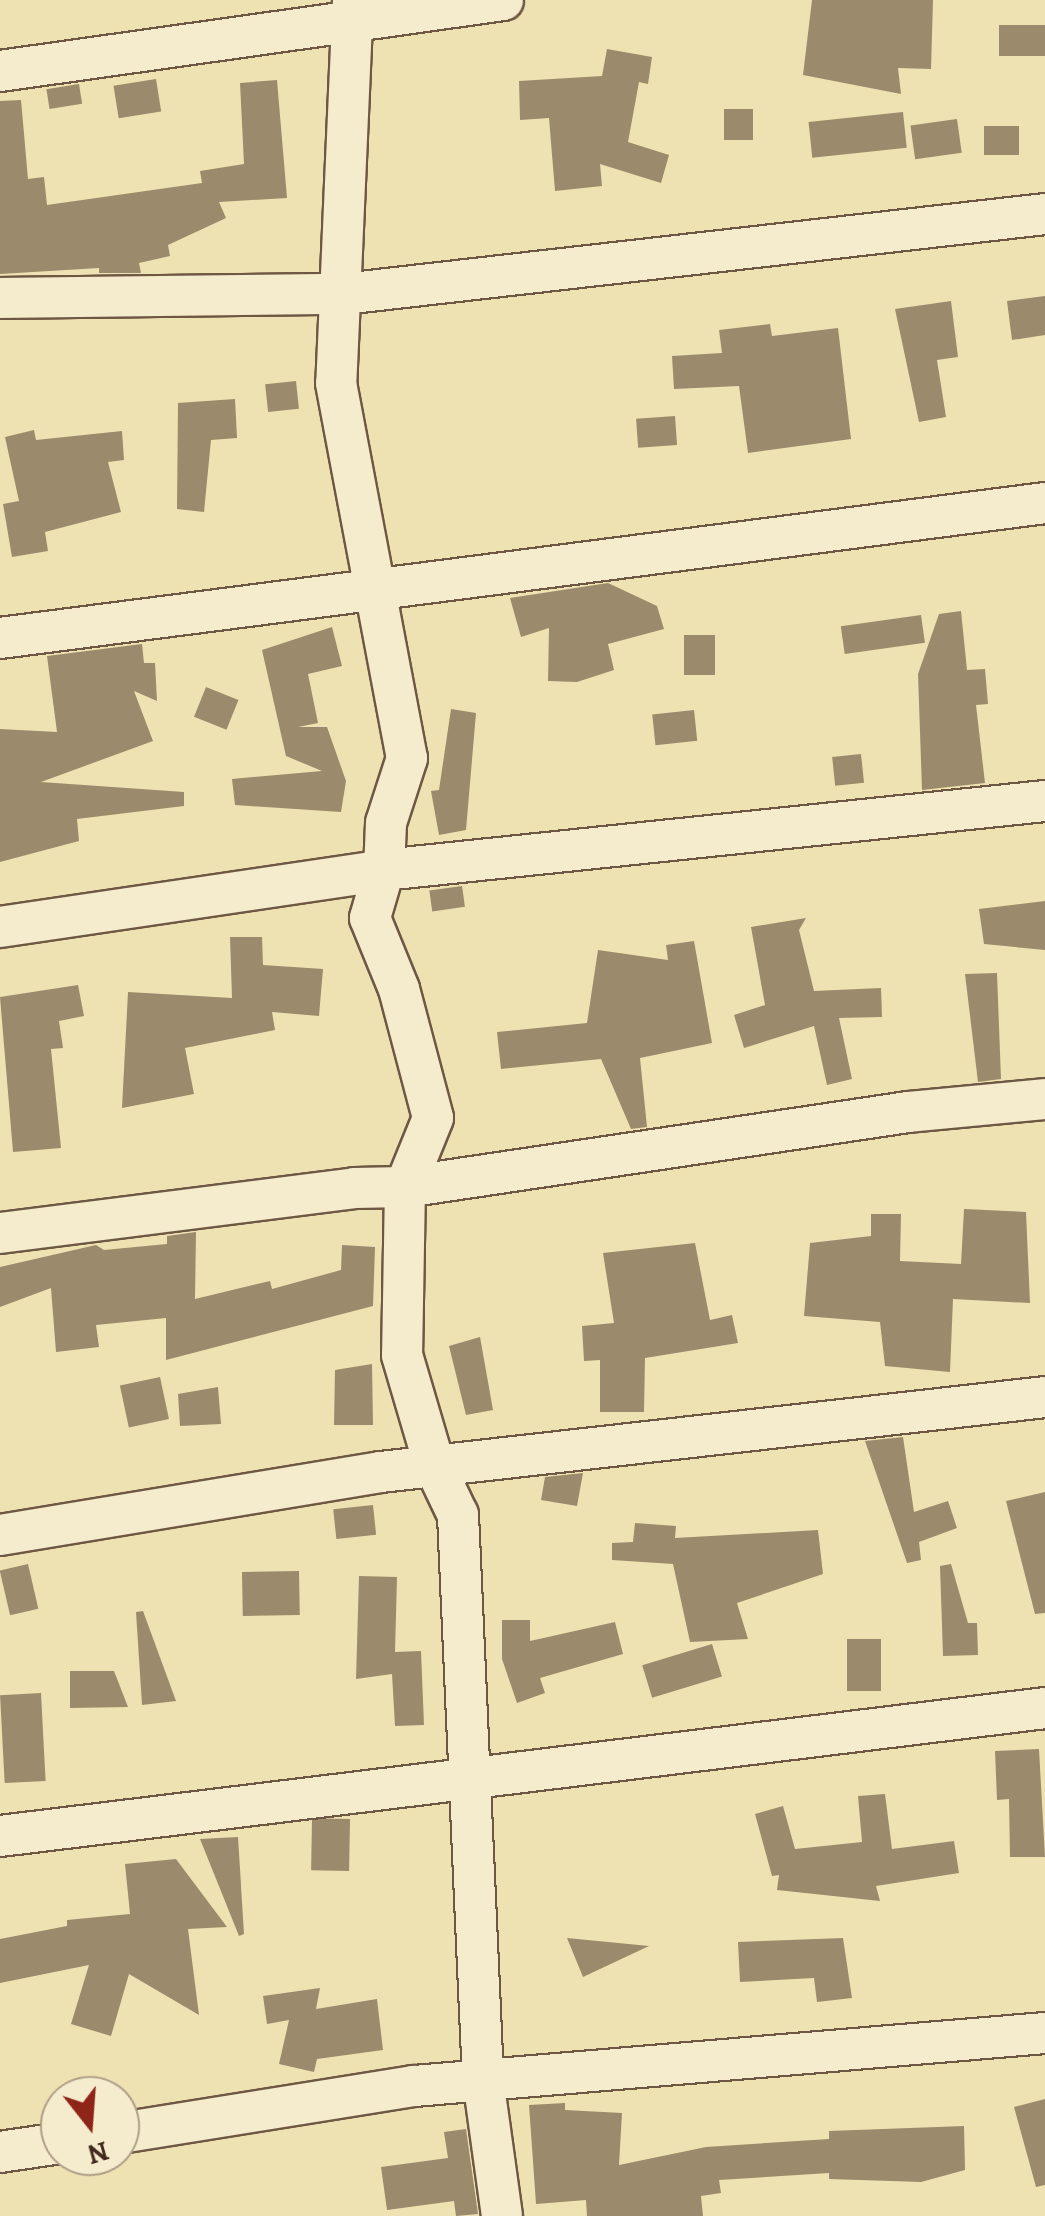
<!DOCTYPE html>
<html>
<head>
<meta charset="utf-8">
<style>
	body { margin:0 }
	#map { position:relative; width:1045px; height:2216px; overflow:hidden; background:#efe2b2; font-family:Alegreya,serif }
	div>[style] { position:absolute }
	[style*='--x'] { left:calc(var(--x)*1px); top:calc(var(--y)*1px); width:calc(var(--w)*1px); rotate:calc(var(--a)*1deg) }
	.building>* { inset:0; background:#9c8a6c; transform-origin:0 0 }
	.roads { filter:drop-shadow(2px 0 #6e5844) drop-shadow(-2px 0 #6e5844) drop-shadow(0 2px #6e5844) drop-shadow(0 -2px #6e5844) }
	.street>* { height:40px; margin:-20px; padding:0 20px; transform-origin:20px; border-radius:20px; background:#f5eccd }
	span { translate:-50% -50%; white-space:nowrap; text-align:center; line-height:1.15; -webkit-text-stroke:8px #f5eccd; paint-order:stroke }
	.north { position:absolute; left:40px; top:2076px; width:100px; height:100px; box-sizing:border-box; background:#f5eccd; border:2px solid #ae9e88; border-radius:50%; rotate:163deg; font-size:28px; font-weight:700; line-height:40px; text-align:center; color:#432a20 }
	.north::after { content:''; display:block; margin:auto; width:35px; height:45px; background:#8f2418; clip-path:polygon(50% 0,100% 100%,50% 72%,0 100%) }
</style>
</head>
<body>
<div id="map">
	<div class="building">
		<div style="clip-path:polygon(812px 0,933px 0,931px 69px,898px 68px,901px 94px,803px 75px)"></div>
		<div style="left:1045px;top:25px;width:31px;height:46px;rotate:90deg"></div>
		<div style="clip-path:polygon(607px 49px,652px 57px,648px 84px,639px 82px,628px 142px,669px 155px,661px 183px,600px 164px,602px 186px,555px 191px,549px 118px,520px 120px,519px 81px,602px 76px)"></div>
		<div style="left:156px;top:79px;width:33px;height:43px;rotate:81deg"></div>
		<div style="clip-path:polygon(277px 80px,287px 198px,219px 202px,226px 218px,168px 245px,170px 256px,139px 263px,141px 273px,99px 273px,99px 268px,0 274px,0 101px,21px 100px,28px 179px,44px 177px,47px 205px,202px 183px,200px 171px,244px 164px,240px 83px)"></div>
		<div style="left:79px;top:84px;width:20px;height:33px;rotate:81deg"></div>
		<div style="left:724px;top:109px;width:29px;height:31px"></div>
		<div style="left:903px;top:112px;width:36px;height:95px;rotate:84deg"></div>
		<div style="left:957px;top:119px;width:34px;height:47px;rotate:82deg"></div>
		<div style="left:1019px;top:126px;width:29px;height:35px;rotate:90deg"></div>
		<div style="clip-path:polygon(1045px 296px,1045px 335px,1012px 340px,1007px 301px)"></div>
		<div style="clip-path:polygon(951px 301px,958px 357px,937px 360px,946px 417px,919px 422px,895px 309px)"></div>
		<div style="clip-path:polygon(770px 324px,772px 336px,838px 328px,851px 439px,748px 453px,739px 386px,674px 389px,672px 356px,722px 353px,719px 330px)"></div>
		<div style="left:296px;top:381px;width:28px;height:31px;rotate:84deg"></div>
		<div style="clip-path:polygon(235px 399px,237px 438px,211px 440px,204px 512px,177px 509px,178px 403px)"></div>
		<div style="left:675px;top:416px;width:29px;height:39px;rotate:86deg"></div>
		<div style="clip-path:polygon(34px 430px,36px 440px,122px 431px,124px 460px,108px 462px,121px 512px,45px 532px,48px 551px,12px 557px,3px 504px,19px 501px,5px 437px)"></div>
		<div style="clip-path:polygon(608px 583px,657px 606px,664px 629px,608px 644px,614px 670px,577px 682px,548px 681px,549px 628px,521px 637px,510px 598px)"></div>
		<div style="clip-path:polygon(961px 611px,967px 670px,985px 669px,988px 704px,976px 705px,985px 783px,922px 790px,918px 674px,939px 614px)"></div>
		<div style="left:921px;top:615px;width:28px;height:81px;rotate:82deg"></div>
		<div style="clip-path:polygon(332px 627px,342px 666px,308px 674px,318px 723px,298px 727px,327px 727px,346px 781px,341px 812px,235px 805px,232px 779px,322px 771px,286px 756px,262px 650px)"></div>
		<div style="left:684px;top:635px;width:31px;height:40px"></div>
		<div style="clip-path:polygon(142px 644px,144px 663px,155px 663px,157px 701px,134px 691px,153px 741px,41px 782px,184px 792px,184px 806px,77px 819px,79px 841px,0 862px,0 729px,57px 732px,47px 656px)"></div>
		<div style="left:206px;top:687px;width:35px;height:32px;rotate:22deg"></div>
		<div style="clip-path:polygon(451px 709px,476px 713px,466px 830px,439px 835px,431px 791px,439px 790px)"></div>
		<div style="left:694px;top:710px;width:31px;height:42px;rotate:84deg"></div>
		<div style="left:861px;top:754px;width:29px;height:29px;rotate:84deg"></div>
		<div style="left:462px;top:886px;width:21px;height:33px;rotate:82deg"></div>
		<div style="clip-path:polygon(1045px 901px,1045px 950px,984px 944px,979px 909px)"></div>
		<div style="clip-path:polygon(806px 918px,799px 930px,814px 991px,881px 988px,882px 1017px,839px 1018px,852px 1079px,827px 1085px,814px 1026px,744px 1048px,734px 1015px,765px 1005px,751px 927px)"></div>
		<div style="clip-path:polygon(230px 937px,262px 937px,263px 965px,323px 969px,319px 1016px,272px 1012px,275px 1030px,185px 1048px,194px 1094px,122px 1108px,128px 992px,232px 998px)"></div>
		<div style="clip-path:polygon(694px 941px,712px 1043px,640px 1058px,647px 1127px,631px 1129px,601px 1059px,501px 1069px,497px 1032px,587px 1023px,598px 950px,668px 960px,666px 945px)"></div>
		<div style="clip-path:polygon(997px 973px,1001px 1079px,978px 1082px,965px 974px)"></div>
		<div style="clip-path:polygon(78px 985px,84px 1016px,59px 1021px,63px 1048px,51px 1049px,61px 1148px,13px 1152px,0 997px)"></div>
		<div style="clip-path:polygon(964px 1209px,1026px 1212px,1030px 1303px,953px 1299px,950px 1372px,885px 1366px,880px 1322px,804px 1316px,810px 1243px,871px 1236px,871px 1214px,901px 1214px,900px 1261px,961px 1264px)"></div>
		<div style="clip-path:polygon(196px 1232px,195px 1299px,270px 1281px,272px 1289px,341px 1270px,342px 1245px,375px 1247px,373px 1306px,166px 1360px,166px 1318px,96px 1325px,99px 1347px,56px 1352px,51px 1288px,0 1307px,0 1267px,96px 1245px,104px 1250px,167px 1244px,167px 1236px)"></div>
		<div style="clip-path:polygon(695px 1243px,710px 1320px,732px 1315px,738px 1343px,645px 1358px,644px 1412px,600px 1412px,600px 1360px,584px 1361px,582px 1326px,614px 1323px,603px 1253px)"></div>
		<div style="clip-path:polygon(480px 1337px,493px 1410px,466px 1415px,449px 1346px)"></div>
		<div style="clip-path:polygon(372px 1364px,373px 1425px,334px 1425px,335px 1370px)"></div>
		<div style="left:160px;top:1377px;width:43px;height:41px;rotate:78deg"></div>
		<div style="clip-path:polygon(218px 1387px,221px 1424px,180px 1426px,178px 1394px)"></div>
		<div style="clip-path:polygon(903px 1437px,914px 1512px,948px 1501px,957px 1528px,919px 1542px,921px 1560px,907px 1563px,865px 1441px)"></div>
		<div style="clip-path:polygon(583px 1473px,577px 1506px,541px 1500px,545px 1477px)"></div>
		<div style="clip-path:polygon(1045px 1492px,1045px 1613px,1035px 1614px,1006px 1501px)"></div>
		<div style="left:373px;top:1505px;width:30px;height:40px;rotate:84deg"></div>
		<div style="clip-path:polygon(635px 1523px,676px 1526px,675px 1538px,818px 1530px,823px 1574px,737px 1603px,748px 1639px,690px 1642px,673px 1564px,612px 1560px,612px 1543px,633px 1542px)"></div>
		<div style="left:28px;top:1564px;width:46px;height:29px;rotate:77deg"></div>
		<div style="clip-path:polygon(951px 1564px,968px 1623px,977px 1623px,978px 1655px,943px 1656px,940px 1566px)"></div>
		<div style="left:299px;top:1571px;width:44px;height:57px;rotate:89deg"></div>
		<div style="clip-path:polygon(359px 1576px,397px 1577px,395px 1652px,421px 1651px,424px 1725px,395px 1726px,392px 1674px,356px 1679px)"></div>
		<div style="clip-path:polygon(143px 1611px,176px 1701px,142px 1705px,136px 1612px)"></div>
		<div style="clip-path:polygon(502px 1620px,530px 1620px,530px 1641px,615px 1622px,623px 1654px,540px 1678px,545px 1693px,517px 1703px,502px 1659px)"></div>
		<div style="left:847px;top:1639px;width:34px;height:52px"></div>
		<div style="left:712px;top:1644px;width:34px;height:73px;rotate:73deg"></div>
		<div style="clip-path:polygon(70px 1671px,114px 1671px,128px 1707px,70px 1708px)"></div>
		<div style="left:41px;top:1693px;width:88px;height:41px;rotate:87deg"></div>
		<div style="clip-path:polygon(1039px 1749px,1045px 1857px,1010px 1857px,1009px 1799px,997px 1800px,995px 1751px)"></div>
		<div style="clip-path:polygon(885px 1794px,892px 1849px,954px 1841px,959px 1873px,876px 1886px,880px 1901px,777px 1890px,779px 1875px,772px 1876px,755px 1814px,783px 1806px,795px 1849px,862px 1842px,858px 1796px)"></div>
		<div style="left:350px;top:1819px;width:52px;height:38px;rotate:91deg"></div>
		<div style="clip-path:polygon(238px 1837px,244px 1934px,239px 1936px,200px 1839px)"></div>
		<div style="clip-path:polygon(176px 1859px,227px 1927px,188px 1929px,199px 2015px,129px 1974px,111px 2036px,71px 2024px,89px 1965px,0 1983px,0 1939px,67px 1926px,67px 1920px,130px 1914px,125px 1864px)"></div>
		<div style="clip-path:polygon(567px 1938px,649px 1946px,583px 1977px)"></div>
		<div style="clip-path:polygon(843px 1938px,852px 1998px,817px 2002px,814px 1978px,740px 1982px,738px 1942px)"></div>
		<div style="clip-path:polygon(320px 1988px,316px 2009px,377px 1999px,383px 2050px,317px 2059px,314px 2072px,279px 2064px,289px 2020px,267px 2024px,263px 1996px)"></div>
		<div style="clip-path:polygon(1045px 2099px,1045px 2185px,1036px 2187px,1014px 2107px)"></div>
		<div style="clip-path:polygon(565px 2103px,565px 2110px,622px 2113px,619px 2165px,706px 2147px,829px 2139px,829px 2131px,964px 2126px,965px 2170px,921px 2182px,829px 2179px,829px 2173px,719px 2180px,721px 2193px,701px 2196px,703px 2216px,587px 2216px,586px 2200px,536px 2204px,529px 2105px)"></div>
		<div style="clip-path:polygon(466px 2129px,478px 2214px,456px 2216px,454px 2201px,387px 2210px,381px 2167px,448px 2158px,444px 2132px)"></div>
	</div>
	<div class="roads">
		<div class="street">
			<div style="--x:353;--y:0;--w:383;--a:92.5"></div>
			<div style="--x:336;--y:383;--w:382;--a:79.3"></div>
			<div style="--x:407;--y:758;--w:68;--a:107.9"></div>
			<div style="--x:386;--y:823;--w:47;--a:92.4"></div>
			<div style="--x:384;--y:870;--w:50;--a:106.3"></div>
			<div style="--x:370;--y:918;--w:77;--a:67.8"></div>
			<div style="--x:399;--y:989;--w:133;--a:75.2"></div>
			<div style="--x:433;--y:1118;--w:74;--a:112.1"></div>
			<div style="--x:405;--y:1187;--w:168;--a:91"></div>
			<div style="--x:402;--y:1355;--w:117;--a:73.6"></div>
			<div style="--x:435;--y:1467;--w:53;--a:64.4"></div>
			<div style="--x:458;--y:1515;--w:565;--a:87.46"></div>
			<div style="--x:483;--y:2079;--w:138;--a:82.1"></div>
			<div style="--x:0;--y:71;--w:508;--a:-8.03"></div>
			<div style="--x:0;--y:298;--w:343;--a:-0.7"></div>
			<div style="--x:343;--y:294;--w:707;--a:-6.5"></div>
			<div style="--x:0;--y:638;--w:1054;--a:-7.36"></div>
			<div style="--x:0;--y:927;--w:388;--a:-8.4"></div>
			<div style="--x:384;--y:870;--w:665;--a:-5.96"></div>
			<div style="--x:0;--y:1233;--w:357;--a:-7.2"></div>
			<div style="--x:354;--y:1188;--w:51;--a:-1.1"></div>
			<div style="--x:405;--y:1187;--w:509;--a:-8.48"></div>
			<div style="--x:908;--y:1112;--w:138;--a:-5.4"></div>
			<div style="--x:0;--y:1535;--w:386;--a:-9.4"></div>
			<div style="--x:381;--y:1472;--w:668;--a:-6.44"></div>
			<div style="--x:0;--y:1836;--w:1053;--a:-6.98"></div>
			<div style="--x:120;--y:2133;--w:298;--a:-9.1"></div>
			<div style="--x:414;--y:2086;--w:633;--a:-4.8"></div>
			<div style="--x:0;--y:2152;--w:61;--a:-8.5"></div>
		</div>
	</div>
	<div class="north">N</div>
</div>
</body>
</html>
